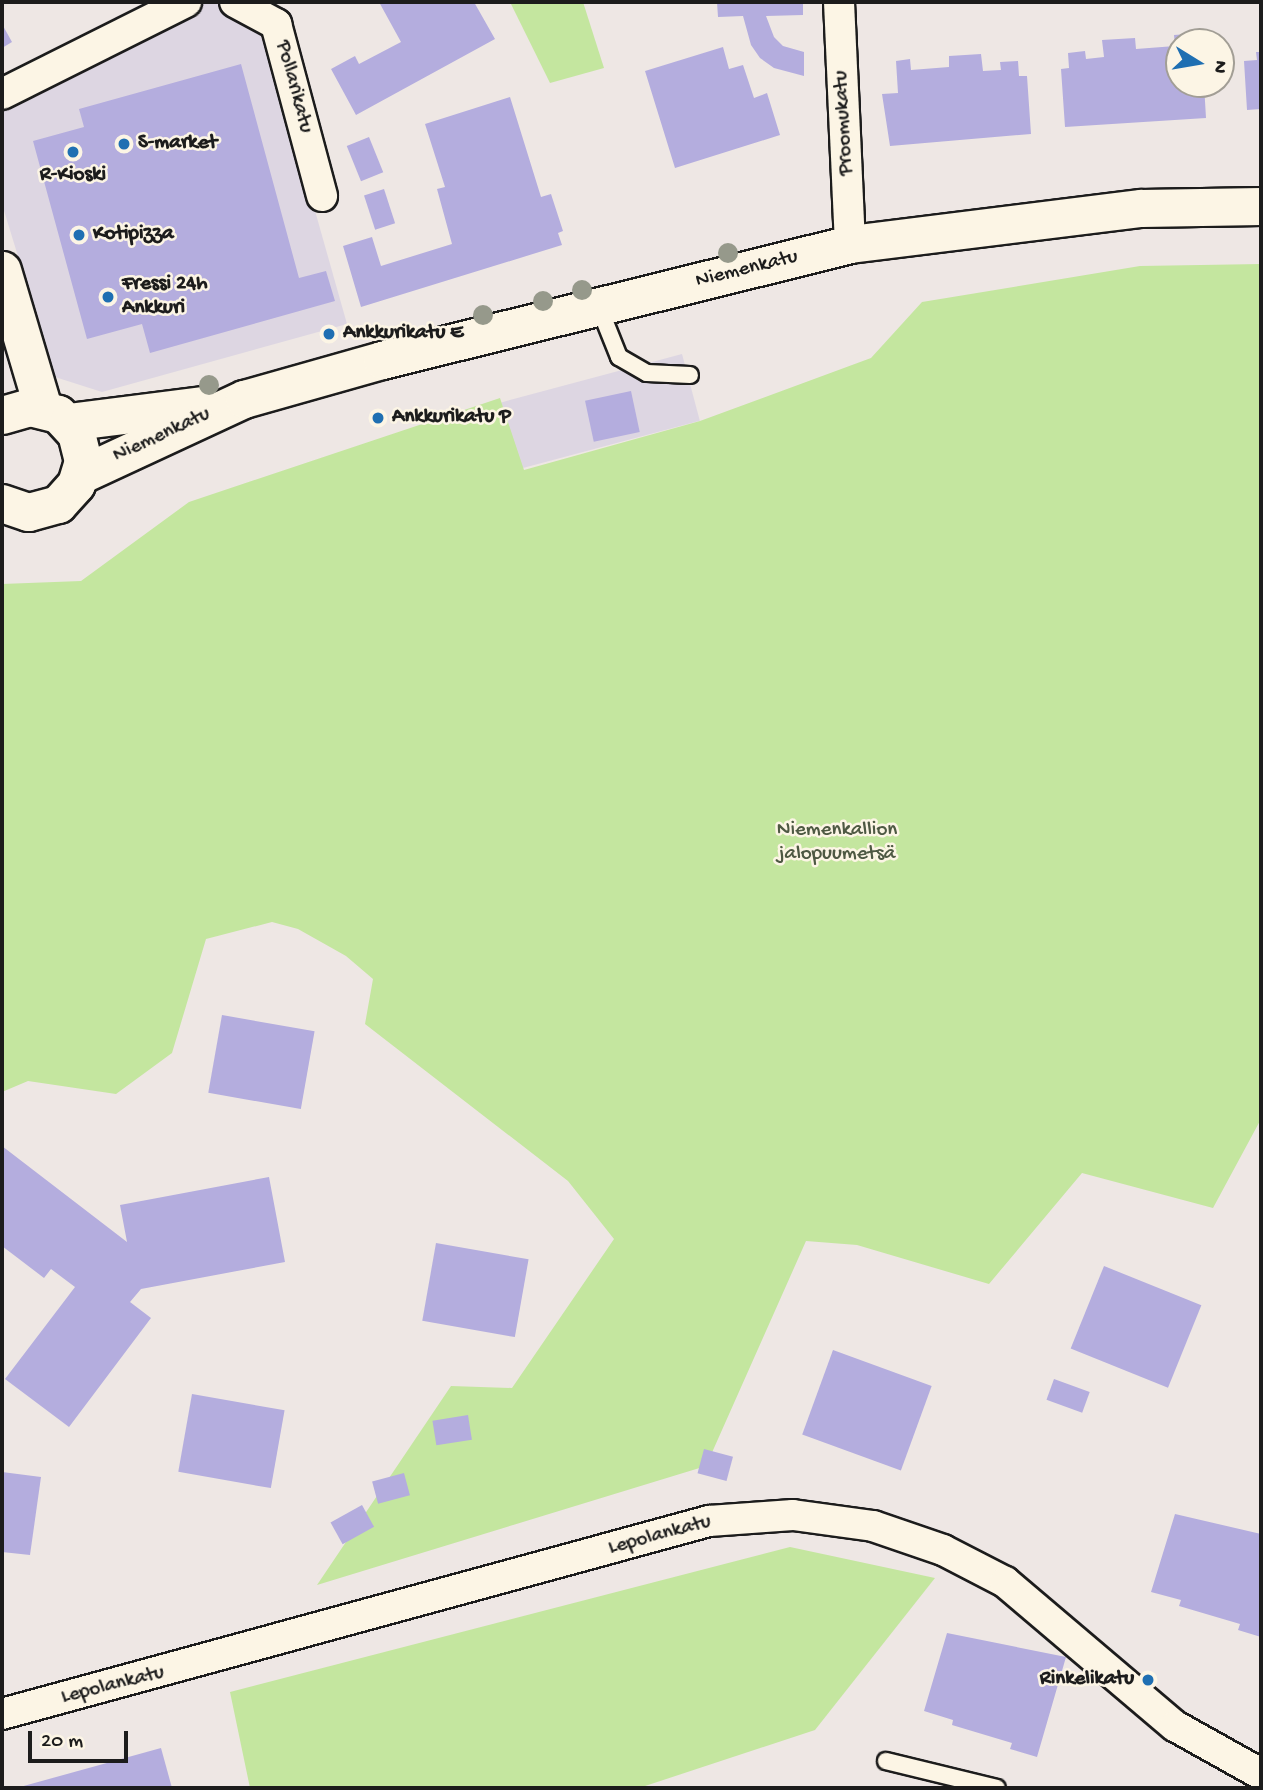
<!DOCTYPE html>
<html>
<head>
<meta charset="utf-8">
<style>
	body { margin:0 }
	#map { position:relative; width:1263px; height:1790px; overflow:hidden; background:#eee7e4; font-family:"Gochi Hand",sans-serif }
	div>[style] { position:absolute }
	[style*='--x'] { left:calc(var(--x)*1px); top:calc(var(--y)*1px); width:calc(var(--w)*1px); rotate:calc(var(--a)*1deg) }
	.built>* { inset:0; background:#ddd6e2; transform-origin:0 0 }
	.green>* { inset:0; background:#c4e69f }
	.building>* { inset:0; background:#b4adde; transform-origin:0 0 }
	.roads { filter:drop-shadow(2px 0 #1c1c1c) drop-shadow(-2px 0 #1c1c1c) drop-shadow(0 2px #1c1c1c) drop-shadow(0 -2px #1c1c1c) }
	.service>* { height:16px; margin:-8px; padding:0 8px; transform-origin:8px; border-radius:8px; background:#fcf5e5 }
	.minor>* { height:30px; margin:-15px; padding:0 15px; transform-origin:15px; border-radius:15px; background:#fcf5e5 }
	.tertiary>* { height:37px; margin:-18.5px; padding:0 18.5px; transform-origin:18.5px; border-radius:18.5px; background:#fcf5e5 }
	.trees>* { width:20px; height:20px; margin:-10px; border-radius:50%; background:#96998b }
	.dots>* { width:19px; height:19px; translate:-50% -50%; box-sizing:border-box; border:4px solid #fcf5e5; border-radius:50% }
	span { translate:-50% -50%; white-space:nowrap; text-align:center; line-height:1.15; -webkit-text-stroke:5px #fcf5e5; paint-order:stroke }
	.street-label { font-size:21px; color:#1c1c1c }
	.poi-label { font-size:21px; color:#1c1c1c; font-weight:700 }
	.left { translate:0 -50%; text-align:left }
	.right { translate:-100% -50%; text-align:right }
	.park-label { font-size:21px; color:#4e5943 }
	.frame { position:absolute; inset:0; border:4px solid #1c1c1c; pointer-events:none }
	.north { position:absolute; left:1165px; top:28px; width:70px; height:70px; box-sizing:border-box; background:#fcf5e5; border:2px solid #a29e95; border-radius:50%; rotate:101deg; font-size:19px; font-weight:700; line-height:28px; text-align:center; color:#1c1c1c }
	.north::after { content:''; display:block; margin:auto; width:24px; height:32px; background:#1f6fb2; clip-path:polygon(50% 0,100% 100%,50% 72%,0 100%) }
	.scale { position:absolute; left:28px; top:1731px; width:100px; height:32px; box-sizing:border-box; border:4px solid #1c1c1c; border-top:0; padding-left:9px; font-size:21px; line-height:24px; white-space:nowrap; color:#1c1c1c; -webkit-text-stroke:5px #fcf5e5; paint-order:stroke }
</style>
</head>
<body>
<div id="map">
	<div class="built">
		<div style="clip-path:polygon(152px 2px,256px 2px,347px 324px,102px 392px,55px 377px,2px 204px,2px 77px)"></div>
		<div style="left:682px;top:354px;width:69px;height:187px;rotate:75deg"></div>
	</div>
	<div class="green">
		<div style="clip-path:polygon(510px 2px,583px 2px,604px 68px,550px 83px)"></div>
		<div style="clip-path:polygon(1261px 264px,1261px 1119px,1213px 1208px,1082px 1173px,989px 1284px,857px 1245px,806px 1241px,706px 1466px,317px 1585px,451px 1386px,512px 1388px,614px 1239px,568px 1181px,365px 1024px,373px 979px,346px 956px,298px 929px,272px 922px,206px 939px,172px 1053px,116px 1094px,28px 1081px,2px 1092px,2px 584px,81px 581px,189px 502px,500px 398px,524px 470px,700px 421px,871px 358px,922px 302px,1140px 266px)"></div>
		<div style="clip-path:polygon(790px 1547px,935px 1578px,815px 1730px,639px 1788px,250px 1788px,230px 1692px)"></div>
	</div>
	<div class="building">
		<div style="clip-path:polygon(379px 2px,474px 2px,495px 39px,356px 115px,331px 69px,355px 56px,359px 64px,401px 42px)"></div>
		<div style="clip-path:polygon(717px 2px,803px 2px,803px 15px,766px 16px,774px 37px,783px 46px,804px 52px,804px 76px,774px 68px,760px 58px,751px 45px,743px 16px,718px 17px)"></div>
		<div style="clip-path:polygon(2px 24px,12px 42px,2px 48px)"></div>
		<div style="clip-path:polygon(1188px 34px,1189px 42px,1179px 42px,1179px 84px,1204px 84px,1206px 118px,1065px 127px,1061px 69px,1069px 68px,1068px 53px,1085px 51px,1086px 59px,1104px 57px,1102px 40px,1135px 38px,1136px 49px,1175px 46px,1174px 35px)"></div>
		<div style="clip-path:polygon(723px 47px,729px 69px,743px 65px,754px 98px,767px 93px,780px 135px,675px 168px,645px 71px)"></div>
		<div style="clip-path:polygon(1256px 52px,1261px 52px,1261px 109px,1247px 110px,1244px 61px,1257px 60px)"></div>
		<div style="clip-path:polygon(981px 54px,983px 71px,1001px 70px,1000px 62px,1018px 61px,1019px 76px,1027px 76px,1031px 134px,890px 146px,882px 94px,898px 93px,896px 61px,910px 59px,911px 70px,949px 67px,949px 56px)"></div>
		<div style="clip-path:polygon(241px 64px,299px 278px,326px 271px,335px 301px,150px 353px,142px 324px,87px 339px,33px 141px,84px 127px,79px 109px)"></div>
		<div style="clip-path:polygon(510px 97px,541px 197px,551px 194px,563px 231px,558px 233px,562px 245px,361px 307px,343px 246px,372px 237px,381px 266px,452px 244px,437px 189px,445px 187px,425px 124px)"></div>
		<div style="left:369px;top:137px;width:38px;height:24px;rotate:68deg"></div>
		<div style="left:384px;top:189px;width:36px;height:21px;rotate:72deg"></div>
		<div style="left:631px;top:391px;width:42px;height:47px;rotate:78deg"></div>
		<div style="left:222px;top:1015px;width:94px;height:79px;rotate:10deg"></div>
		<div style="clip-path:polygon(2px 1146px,127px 1242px,120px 1205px,269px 1177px,285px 1262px,141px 1289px,130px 1302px,151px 1318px,69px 1427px,5px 1379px,75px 1287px,51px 1269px,44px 1278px,2px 1246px)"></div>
		<div style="left:436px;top:1243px;width:94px;height:79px;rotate:10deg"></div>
		<div style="left:1104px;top:1266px;width:105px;height:89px;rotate:22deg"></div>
		<div style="left:833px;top:1350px;width:105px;height:90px;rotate:20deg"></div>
		<div style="left:1054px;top:1379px;width:38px;height:22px;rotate:20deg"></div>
		<div style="left:192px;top:1394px;width:94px;height:79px;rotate:10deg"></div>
		<div style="left:468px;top:1415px;width:25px;height:36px;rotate:81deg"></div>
		<div style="left:704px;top:1449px;width:30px;height:25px;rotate:15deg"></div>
		<div style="clip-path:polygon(2px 1472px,41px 1477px,30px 1555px,2px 1552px)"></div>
		<div style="left:404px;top:1473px;width:23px;height:33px;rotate:75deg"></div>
		<div style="left:362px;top:1505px;width:25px;height:36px;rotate:61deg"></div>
		<div style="clip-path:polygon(1175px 1514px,1261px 1534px,1261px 1637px,1238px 1630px,1240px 1624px,1179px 1606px,1181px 1600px,1151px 1592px)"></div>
		<div style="clip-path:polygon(947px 1633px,1066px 1657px,1037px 1757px,1010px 1749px,1012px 1743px,952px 1725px,953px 1720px,924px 1711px)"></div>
		<div style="clip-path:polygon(161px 1748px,172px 1788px,20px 1788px,20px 1787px)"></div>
	</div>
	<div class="roads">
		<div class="service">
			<div style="--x:599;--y:307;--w:54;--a:68.2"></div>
			<div style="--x:619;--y:357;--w:32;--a:30"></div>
			<div style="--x:647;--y:373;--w:43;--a:2.7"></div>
			<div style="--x:886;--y:1761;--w:114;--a:13.7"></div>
		</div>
		<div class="minor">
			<div style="--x:235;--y:2;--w:47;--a:28.2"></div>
			<div style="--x:276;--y:24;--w:178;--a:75"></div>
			<div style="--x:839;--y:2;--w:242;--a:87.4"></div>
			<div style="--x:2;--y:94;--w:206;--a:-26.6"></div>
			<div style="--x:2;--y:1714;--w:733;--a:-15.27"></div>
			<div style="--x:709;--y:1521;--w:84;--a:-4.1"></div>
			<div style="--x:793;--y:1515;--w:81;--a:7.8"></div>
			<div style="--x:873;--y:1526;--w:74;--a:18.9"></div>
			<div style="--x:943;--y:1550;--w:70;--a:27.3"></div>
			<div style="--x:1005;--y:1582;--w:223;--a:40.3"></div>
			<div style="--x:1175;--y:1726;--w:98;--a:29.2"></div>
		</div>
		<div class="tertiary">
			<div style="--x:2;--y:270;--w:144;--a:73.5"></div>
			<div style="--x:2;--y:415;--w:29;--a:-16"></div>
			<div style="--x:30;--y:407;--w:29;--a:14"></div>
			<div style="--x:58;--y:414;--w:26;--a:47"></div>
			<div style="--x:76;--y:433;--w:29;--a:76"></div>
			<div style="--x:83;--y:461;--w:24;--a:107"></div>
			<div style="--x:76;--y:484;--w:27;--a:132"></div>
			<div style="--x:58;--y:504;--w:31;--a:165"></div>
			<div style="--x:28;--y:512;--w:28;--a:-161"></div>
			<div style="--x:68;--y:422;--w:135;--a:-7.2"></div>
			<div style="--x:80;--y:475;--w:181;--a:-24.9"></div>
			<div style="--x:244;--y:399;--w:143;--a:-15.8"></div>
			<div style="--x:382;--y:360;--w:482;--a:-13.9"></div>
			<div style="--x:850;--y:244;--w:293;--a:-7.1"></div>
			<div style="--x:1141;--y:208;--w:120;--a:-1"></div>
		</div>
	</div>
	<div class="trees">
		<div style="left:728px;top:253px"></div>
		<div style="left:582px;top:290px"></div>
		<div style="left:543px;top:301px"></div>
		<div style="left:483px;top:315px"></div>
		<div style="left:209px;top:385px"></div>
	</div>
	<div class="dots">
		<div style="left:124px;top:144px;background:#1f6fb2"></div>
		<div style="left:73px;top:152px;background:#1f6fb2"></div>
		<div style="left:79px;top:235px;background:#1f6fb2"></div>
		<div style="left:108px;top:297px;background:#1f6fb2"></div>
		<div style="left:329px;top:334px;background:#1f6fb2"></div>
		<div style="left:378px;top:418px;background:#1f6fb2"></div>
		<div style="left:1148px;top:1680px;background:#1f6fb2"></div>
	</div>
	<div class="street-label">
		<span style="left:293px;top:87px;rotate:75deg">Pollarikatu</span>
		<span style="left:845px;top:123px;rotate:-93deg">Proomukatu</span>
		<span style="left:747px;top:270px;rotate:-14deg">Niemenkatu</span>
		<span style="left:162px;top:436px;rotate:-25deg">Niemenkatu</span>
		<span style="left:660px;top:1536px;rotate:-15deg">Lepolankatu</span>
		<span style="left:113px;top:1686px;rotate:-14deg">Lepolankatu</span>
	</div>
	<div class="poi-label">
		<span class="left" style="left:138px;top:144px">S-market</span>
		<span style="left:73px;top:176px">R-Kioski</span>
		<span class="left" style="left:93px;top:235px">Kotipizza</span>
		<span class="left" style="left:122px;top:297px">Fressi 24h<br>Ankkuri</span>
		<span class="left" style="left:343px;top:334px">Ankkurikatu E</span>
		<span class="left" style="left:392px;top:418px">Ankkurikatu P</span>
		<span class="right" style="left:1134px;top:1680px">Rinkelikatu</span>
	</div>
	<div class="park-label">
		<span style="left:837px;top:843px">Niemenkallion<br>jalopuumetsä</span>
	</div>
	<div class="frame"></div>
	<div class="north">N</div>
	<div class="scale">20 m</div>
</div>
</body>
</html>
